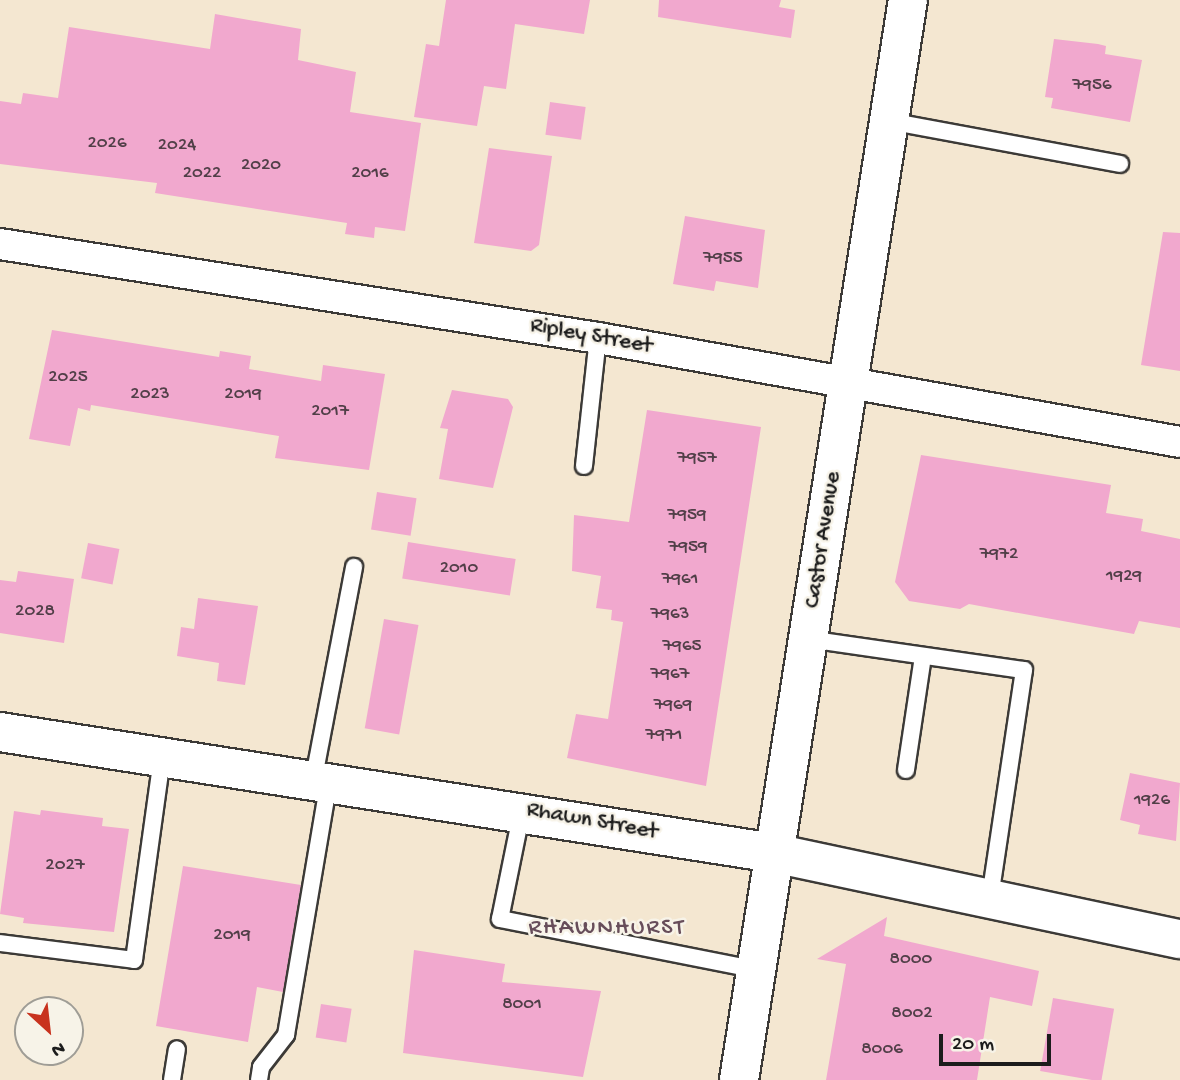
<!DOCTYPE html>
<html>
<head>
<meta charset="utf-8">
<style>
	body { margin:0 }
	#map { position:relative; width:1180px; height:1080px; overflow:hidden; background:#f4e7d1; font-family:"Gochi Hand",sans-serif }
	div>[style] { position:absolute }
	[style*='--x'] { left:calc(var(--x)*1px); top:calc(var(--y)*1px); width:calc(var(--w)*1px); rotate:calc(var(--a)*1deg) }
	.building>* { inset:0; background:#f1a8ce; transform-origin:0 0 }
	.roads { filter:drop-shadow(2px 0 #3c3a37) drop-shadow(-2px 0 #3c3a37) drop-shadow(0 2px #3c3a37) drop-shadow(0 -2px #3c3a37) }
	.lane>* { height:16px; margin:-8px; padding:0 8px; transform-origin:8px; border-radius:8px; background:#fff }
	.street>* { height:30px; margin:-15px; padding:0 15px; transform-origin:15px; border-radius:15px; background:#fff }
	.secondary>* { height:38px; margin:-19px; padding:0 19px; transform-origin:19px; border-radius:19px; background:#fff }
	span { translate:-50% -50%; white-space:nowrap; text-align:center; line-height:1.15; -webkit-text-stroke:5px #f7f3e8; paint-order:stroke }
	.number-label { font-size:19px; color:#513f48 }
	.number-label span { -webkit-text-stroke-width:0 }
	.street-label { font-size:23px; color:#1c1c1c }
	.neighbourhood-label { font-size:24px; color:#674d5a; letter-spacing:2px }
	.north { position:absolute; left:14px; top:996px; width:70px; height:70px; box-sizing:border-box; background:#f7f3e8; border:2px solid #9f9d96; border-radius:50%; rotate:153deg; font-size:19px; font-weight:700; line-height:28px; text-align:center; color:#1c1c1c }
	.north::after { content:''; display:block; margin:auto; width:24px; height:32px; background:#c8321e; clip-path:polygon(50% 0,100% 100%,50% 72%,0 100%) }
	.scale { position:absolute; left:939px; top:1034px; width:112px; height:32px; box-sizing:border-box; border:4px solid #1c1c1c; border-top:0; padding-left:9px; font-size:21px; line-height:24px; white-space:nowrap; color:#1c1c1c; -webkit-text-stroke:5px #f7f3e8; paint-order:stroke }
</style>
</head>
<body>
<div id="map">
	<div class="building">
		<div style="clip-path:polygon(446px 0,590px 0,584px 34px,515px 24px,506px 89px,484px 86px,477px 126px,414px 117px,426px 44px,439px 46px)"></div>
		<div style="clip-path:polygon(659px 0,781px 0,779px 7px,795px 10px,791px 38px,658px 17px)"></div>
		<div style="clip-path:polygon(215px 14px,301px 29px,298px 60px,356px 72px,350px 112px,421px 123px,405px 231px,375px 227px,374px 238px,345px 234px,347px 223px,155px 193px,157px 183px,0 164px,0 101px,21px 104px,23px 93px,58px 98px,69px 27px,210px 49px)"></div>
		<div style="clip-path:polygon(1054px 39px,1098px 44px,1106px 46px,1105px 54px,1142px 60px,1130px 122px,1051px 108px,1053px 98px,1045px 97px)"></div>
		<div style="left:550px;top:102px;width:36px;height:33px;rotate:8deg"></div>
		<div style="clip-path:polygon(489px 148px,552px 156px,539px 245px,531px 251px,474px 243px)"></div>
		<div style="clip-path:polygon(685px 216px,765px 230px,758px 288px,716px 281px,714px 291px,673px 284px)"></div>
		<div style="clip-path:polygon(1163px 232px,1180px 233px,1180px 371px,1141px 365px)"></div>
		<div style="clip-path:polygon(52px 330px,219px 357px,220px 351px,251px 356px,249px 369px,321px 381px,323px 365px,385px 374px,369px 470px,275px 458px,279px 436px,91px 405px,90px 411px,78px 408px,70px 446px,29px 439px)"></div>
		<div style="clip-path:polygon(452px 390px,508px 399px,513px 407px,493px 488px,439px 479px,448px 429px,440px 428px)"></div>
		<div style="clip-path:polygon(647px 410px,761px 427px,706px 786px,567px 758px,576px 714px,608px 719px,623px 622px,611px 620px,612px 610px,596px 608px,601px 576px,572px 571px,574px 515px,629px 522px)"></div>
		<div style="clip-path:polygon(921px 455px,1111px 485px,1106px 513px,1143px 519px,1141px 531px,1180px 539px,1180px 628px,1139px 621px,1134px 634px,969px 604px,960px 609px,909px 601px,895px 582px)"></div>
		<div style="left:377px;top:492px;width:40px;height:38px;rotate:9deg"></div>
		<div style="left:408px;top:542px;width:109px;height:37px;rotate:9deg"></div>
		<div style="left:88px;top:543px;width:32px;height:36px;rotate:11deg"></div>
		<div style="clip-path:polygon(18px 571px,74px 579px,64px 643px,0 633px,0 580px,16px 582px)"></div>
		<div style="clip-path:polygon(198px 598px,258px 606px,245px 685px,217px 681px,219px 663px,177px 656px,181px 627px,194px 629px)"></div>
		<div style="left:384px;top:619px;width:35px;height:111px;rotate:10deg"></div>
		<div style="clip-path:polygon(1130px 773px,1180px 783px,1176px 841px,1138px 834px,1140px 825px,1120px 820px)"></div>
		<div style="clip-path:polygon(41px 810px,103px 818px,102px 826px,129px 829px,114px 932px,23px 923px,24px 918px,0 914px,14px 811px,40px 815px)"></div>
		<div style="clip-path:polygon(183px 866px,301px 885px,283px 992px,257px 987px,248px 1042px,156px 1026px)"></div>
		<div style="clip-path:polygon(887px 917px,884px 936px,1039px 971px,1032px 1006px,990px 997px,977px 1080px,826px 1080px,846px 964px,817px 959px)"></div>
		<div style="clip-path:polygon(414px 950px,505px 964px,502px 982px,601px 991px,583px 1077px,403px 1053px)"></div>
		<div style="left:1053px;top:998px;width:62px;height:74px;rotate:10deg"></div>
		<div style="left:321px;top:1004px;width:31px;height:34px;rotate:9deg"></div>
	</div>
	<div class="roads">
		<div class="lane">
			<div style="--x:889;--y:121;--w:235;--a:10.5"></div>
			<div style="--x:584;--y:466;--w:129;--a:-83.8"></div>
			<div style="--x:808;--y:639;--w:218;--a:8.2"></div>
			<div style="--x:1024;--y:670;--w:230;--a:98.5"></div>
			<div style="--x:906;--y:770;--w:115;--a:-81.5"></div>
			<div style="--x:314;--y:777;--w:214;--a:-79.2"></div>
			<div style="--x:522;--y:811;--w:110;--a:101.5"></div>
			<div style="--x:500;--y:919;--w:262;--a:11.2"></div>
			<div style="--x:0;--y:943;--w:135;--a:7.2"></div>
			<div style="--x:134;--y:960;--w:204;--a:-82.1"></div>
			<div style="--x:172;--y:1080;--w:31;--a:-81"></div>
			<div style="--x:259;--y:1080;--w:13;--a:-81"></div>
			<div style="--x:261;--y:1067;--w:41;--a:-52"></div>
			<div style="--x:286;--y:1035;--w:257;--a:-80.4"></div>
		</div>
		<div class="street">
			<div style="--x:0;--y:244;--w:605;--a:8.93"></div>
			<div style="--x:598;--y:338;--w:591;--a:10.13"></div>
		</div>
		<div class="secondary">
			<div style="--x:0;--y:732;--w:783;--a:8.89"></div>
			<div style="--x:774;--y:853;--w:415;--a:12"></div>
			<div style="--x:739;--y:1080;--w:1093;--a:-81.11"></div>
		</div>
	</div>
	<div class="number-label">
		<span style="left:1092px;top:86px">7956</span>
		<span style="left:107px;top:144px">2026</span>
		<span style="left:177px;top:146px">2024</span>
		<span style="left:261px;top:166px">2020</span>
		<span style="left:202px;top:174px">2022</span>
		<span style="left:370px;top:174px">2016</span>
		<span style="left:723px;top:259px">7955</span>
		<span style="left:68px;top:378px">2025</span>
		<span style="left:150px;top:395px">2023</span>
		<span style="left:243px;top:395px">2019</span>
		<span style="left:330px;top:412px">2017</span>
		<span style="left:697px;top:459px">7957</span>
		<span style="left:687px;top:516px">7959</span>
		<span style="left:688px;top:548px">7959</span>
		<span style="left:999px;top:555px">7972</span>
		<span style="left:459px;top:569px">2010</span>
		<span style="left:1124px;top:577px">1929</span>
		<span style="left:680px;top:580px">7961</span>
		<span style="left:35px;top:612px">2028</span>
		<span style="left:670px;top:615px">7963</span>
		<span style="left:682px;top:647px">7965</span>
		<span style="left:670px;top:675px">7967</span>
		<span style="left:673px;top:706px">7969</span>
		<span style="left:664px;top:736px">7971</span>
		<span style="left:1152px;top:801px">1926</span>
		<span style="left:65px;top:866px">2027</span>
		<span style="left:232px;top:936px">2019</span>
		<span style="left:911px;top:960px">8000</span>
		<span style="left:522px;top:1005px">8001</span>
		<span style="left:912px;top:1014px">8002</span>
		<span style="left:882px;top:1050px">8006</span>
	</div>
	<div class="street-label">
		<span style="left:591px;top:337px;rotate:10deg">Ripley Street</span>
		<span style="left:824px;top:540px;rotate:-81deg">Castor Avenue</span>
		<span style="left:592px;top:822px;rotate:10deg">Rhawn Street</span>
	</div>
	<div class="neighbourhood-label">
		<span style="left:607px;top:929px">RHAWNHURST</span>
	</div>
	<div class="north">N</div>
	<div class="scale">20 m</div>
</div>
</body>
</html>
